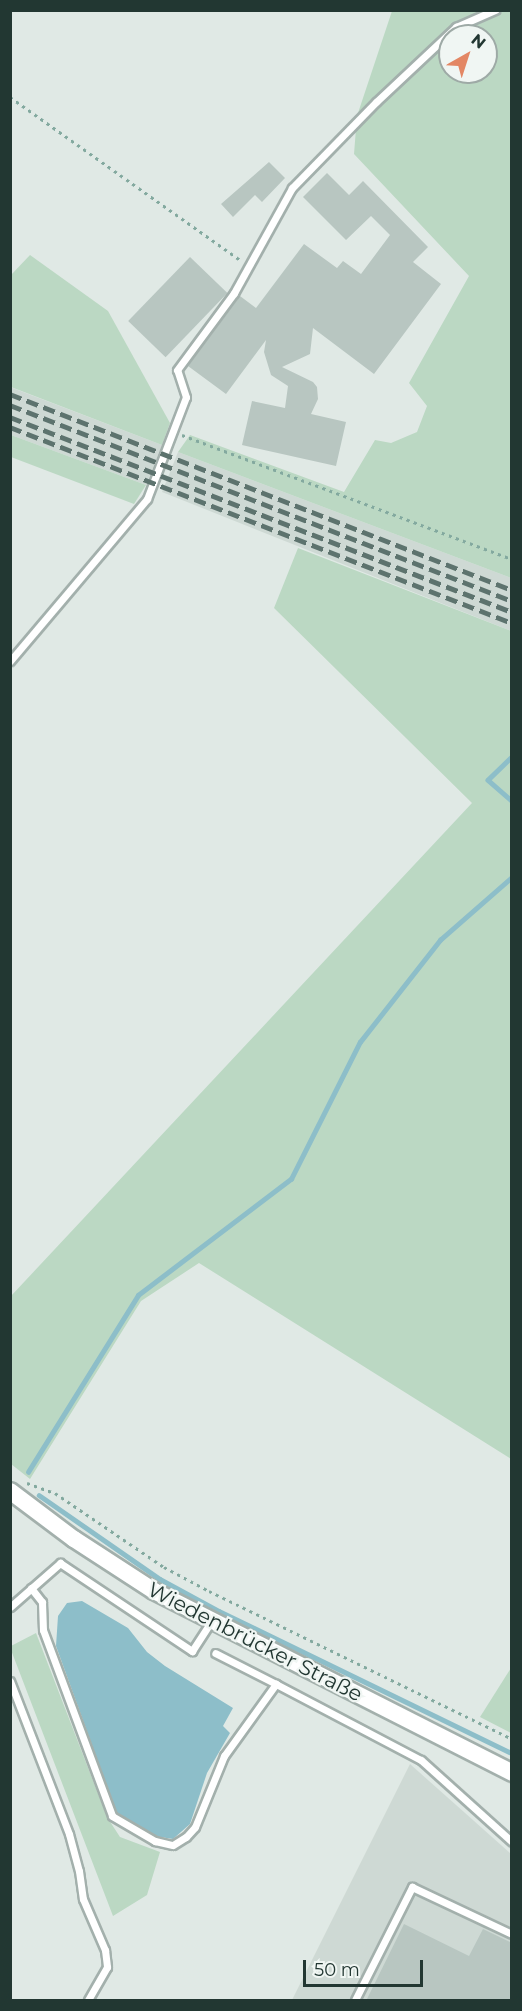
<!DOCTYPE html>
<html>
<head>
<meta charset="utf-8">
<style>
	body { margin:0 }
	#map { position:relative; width:522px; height:2011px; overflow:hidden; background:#e0e9e5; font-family:Montserrat,sans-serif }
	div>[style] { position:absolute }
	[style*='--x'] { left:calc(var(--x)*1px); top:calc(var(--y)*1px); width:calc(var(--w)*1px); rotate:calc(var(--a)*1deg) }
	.built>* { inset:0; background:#ced9d4 }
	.green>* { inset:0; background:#bbd8c3 }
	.water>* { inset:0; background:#8dbec9 }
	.stream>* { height:4.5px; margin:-2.25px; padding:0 2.25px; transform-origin:2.25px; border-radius:2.25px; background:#8dbec9 }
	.building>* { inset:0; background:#b8c6c1; transform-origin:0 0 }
	.path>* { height:3px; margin-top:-1.5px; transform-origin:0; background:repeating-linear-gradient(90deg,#83a99f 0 3px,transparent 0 7.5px) }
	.roads { filter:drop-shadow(2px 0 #a3b0ac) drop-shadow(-2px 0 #a3b0ac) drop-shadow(0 2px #a3b0ac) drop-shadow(0 -2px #a3b0ac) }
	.service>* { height:7px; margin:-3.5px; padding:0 3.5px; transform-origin:3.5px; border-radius:3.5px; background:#fff }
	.tertiary>* { height:16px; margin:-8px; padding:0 8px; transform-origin:8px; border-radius:8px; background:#fff }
	.rail>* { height:4.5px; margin-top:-2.25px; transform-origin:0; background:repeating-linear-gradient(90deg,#5d736e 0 12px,transparent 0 18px) }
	span { translate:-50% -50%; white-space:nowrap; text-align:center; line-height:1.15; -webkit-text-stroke:4.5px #f0f6f3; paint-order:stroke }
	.street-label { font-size:21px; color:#223732 }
	.frame { position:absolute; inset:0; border:12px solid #223732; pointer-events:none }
	.north { position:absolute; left:438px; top:24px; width:60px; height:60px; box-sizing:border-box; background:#f0f6f3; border:2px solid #9eaaa6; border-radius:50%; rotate:39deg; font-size:16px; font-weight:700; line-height:24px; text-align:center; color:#223732 }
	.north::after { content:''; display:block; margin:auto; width:21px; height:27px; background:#e38764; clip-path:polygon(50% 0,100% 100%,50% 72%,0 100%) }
	.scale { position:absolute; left:303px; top:1960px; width:120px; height:27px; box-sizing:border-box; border:3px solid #223732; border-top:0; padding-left:8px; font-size:18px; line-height:21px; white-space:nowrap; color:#223732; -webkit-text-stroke:4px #f0f6f3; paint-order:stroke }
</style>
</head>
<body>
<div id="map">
	<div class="built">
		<div style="clip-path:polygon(10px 387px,162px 445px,146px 485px,11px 435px)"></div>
		<div style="clip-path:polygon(178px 452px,511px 578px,511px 631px,162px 492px)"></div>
		<div style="clip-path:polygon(410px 1764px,511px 1854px,511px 2000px,292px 2000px)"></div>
	</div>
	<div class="green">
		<div style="clip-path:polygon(evenodd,392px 11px,511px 11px,511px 578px,178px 452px,190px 435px,344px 492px,375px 440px,391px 443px,417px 432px,427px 406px,409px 383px,469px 276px,354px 154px,357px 116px,392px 11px,450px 36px,486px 36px,486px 72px,450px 72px,450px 36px)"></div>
		<div style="clip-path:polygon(30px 255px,108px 311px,170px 423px,162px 445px,11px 387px,11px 275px)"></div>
		<div style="clip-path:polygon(10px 435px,11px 435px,146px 485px,134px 504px,11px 457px)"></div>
		<div style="clip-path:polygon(298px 548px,511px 631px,511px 1459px,199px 1263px,141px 1301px,30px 1479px,11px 1464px,11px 1296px,472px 803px,274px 608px)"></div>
		<div style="clip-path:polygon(36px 1633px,107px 1817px,120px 1837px,160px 1852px,147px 1895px,113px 1916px,11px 1650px,11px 1646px)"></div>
		<div style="clip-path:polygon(511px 1668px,511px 1733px,480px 1717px)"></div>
	</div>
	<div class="water">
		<div style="clip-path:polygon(82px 1601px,128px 1628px,147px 1652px,165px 1666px,233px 1708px,223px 1726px,230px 1733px,207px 1773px,190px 1824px,173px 1839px,154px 1836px,117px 1813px,100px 1767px,56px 1646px,58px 1616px,67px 1603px)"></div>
	</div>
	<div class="stream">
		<div style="--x:512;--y:757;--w:33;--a:136"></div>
		<div style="--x:488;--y:780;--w:32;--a:41"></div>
		<div style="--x:28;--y:1472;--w:208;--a:-58.1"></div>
		<div style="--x:138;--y:1295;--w:192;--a:-37.2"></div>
		<div style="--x:291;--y:1179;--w:153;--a:-63.3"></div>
		<div style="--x:360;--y:1042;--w:130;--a:-51.9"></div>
		<div style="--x:440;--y:940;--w:96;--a:-41.2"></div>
		<div style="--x:39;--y:1495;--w:147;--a:34.8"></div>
		<div style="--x:160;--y:1579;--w:67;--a:28.5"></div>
		<div style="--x:219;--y:1611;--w:326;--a:25.9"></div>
	</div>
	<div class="building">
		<div style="clip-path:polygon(269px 162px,285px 178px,262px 202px,255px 195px,233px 217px,221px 204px)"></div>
		<div style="clip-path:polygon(327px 173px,349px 195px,363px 181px,428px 247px,413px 262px,441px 284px,374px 374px,313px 328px,310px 354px,282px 367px,313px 382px,317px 387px,318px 399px,311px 414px,346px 422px,336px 466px,242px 445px,252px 401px,285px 408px,288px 386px,271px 375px,264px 352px,266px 340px,226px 394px,188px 366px,240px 296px,256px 308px,304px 244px,337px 268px,343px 261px,361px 274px,390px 235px,371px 216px,346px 240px,303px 197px)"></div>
		<div style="left:190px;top:257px;width:52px;height:89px;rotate:44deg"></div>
		<div style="clip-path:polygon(404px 1924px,469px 1956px,483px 1929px,512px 1943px,512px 2001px,366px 2001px)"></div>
	</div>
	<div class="path">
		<div style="--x:10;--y:97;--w:282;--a:35.3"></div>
		<div style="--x:182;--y:435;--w:353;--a:20.6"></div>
		<div style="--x:27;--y:1483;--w:30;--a:20"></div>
		<div style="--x:55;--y:1493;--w:132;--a:34.2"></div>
		<div style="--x:164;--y:1567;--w:51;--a:28.1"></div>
		<div style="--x:209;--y:1591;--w:337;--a:26"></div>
	</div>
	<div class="roads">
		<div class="service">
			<div style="--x:10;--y:661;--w:212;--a:-49.8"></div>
			<div style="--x:147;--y:499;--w:109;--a:-69.1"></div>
			<div style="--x:186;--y:397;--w:28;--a:-108"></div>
			<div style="--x:177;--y:370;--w:96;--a:-53.5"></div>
			<div style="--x:234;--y:293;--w:120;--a:-61.1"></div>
			<div style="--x:292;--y:188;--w:120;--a:-45.7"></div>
			<div style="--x:376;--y:102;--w:110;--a:-43.2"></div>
			<div style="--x:456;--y:27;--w:43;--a:-23.6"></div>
			<div style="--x:31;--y:1588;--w:18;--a:52"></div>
			<div style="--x:42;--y:1602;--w:28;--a:88"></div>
			<div style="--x:43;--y:1630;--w:198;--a:69.6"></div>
			<div style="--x:112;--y:1816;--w:50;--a:30.2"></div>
			<div style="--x:155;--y:1841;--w:18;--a:13"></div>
			<div style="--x:173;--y:1845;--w:15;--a:-32"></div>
			<div style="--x:186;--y:1837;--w:13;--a:-48"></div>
			<div style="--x:195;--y:1827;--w:77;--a:-67.8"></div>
			<div style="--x:224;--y:1756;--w:89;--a:-54.2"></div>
			<div style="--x:276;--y:1684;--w:68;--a:-153.1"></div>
			<div style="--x:10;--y:1607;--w:67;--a:-41.3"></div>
			<div style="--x:60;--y:1563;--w:159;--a:33.7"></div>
			<div style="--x:192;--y:1651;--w:35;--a:-57"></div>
			<div style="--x:10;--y:1681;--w:164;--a:68.9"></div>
			<div style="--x:69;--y:1834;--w:38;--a:75"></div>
			<div style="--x:79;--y:1871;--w:28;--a:82"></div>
			<div style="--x:83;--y:1899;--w:56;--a:66.7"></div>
			<div style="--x:105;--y:1950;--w:17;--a:83"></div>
			<div style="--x:107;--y:1967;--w:38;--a:120"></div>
			<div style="--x:276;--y:1684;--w:164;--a:27.7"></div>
			<div style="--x:421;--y:1760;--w:122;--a:42"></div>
			<div style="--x:355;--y:2000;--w:127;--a:-63.2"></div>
			<div style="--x:412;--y:1887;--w:110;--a:25.2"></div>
		</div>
		<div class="tertiary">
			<div style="--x:10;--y:1491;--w:80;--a:36.9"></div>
			<div style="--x:74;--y:1539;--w:95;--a:33"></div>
			<div style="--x:154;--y:1591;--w:402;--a:26.9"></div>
		</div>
	</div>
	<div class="rail">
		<div style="--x:10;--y:394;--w:539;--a:21.33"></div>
		<div style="--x:10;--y:405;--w:539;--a:21.33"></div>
		<div style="--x:10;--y:417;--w:539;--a:21.23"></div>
		<div style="--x:10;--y:427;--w:539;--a:21.33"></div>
	</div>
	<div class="street-label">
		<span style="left:255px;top:1642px;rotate:27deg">Wiedenbrücker Straße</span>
	</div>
	<div class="frame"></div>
	<div class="north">N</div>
	<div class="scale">50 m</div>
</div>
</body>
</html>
